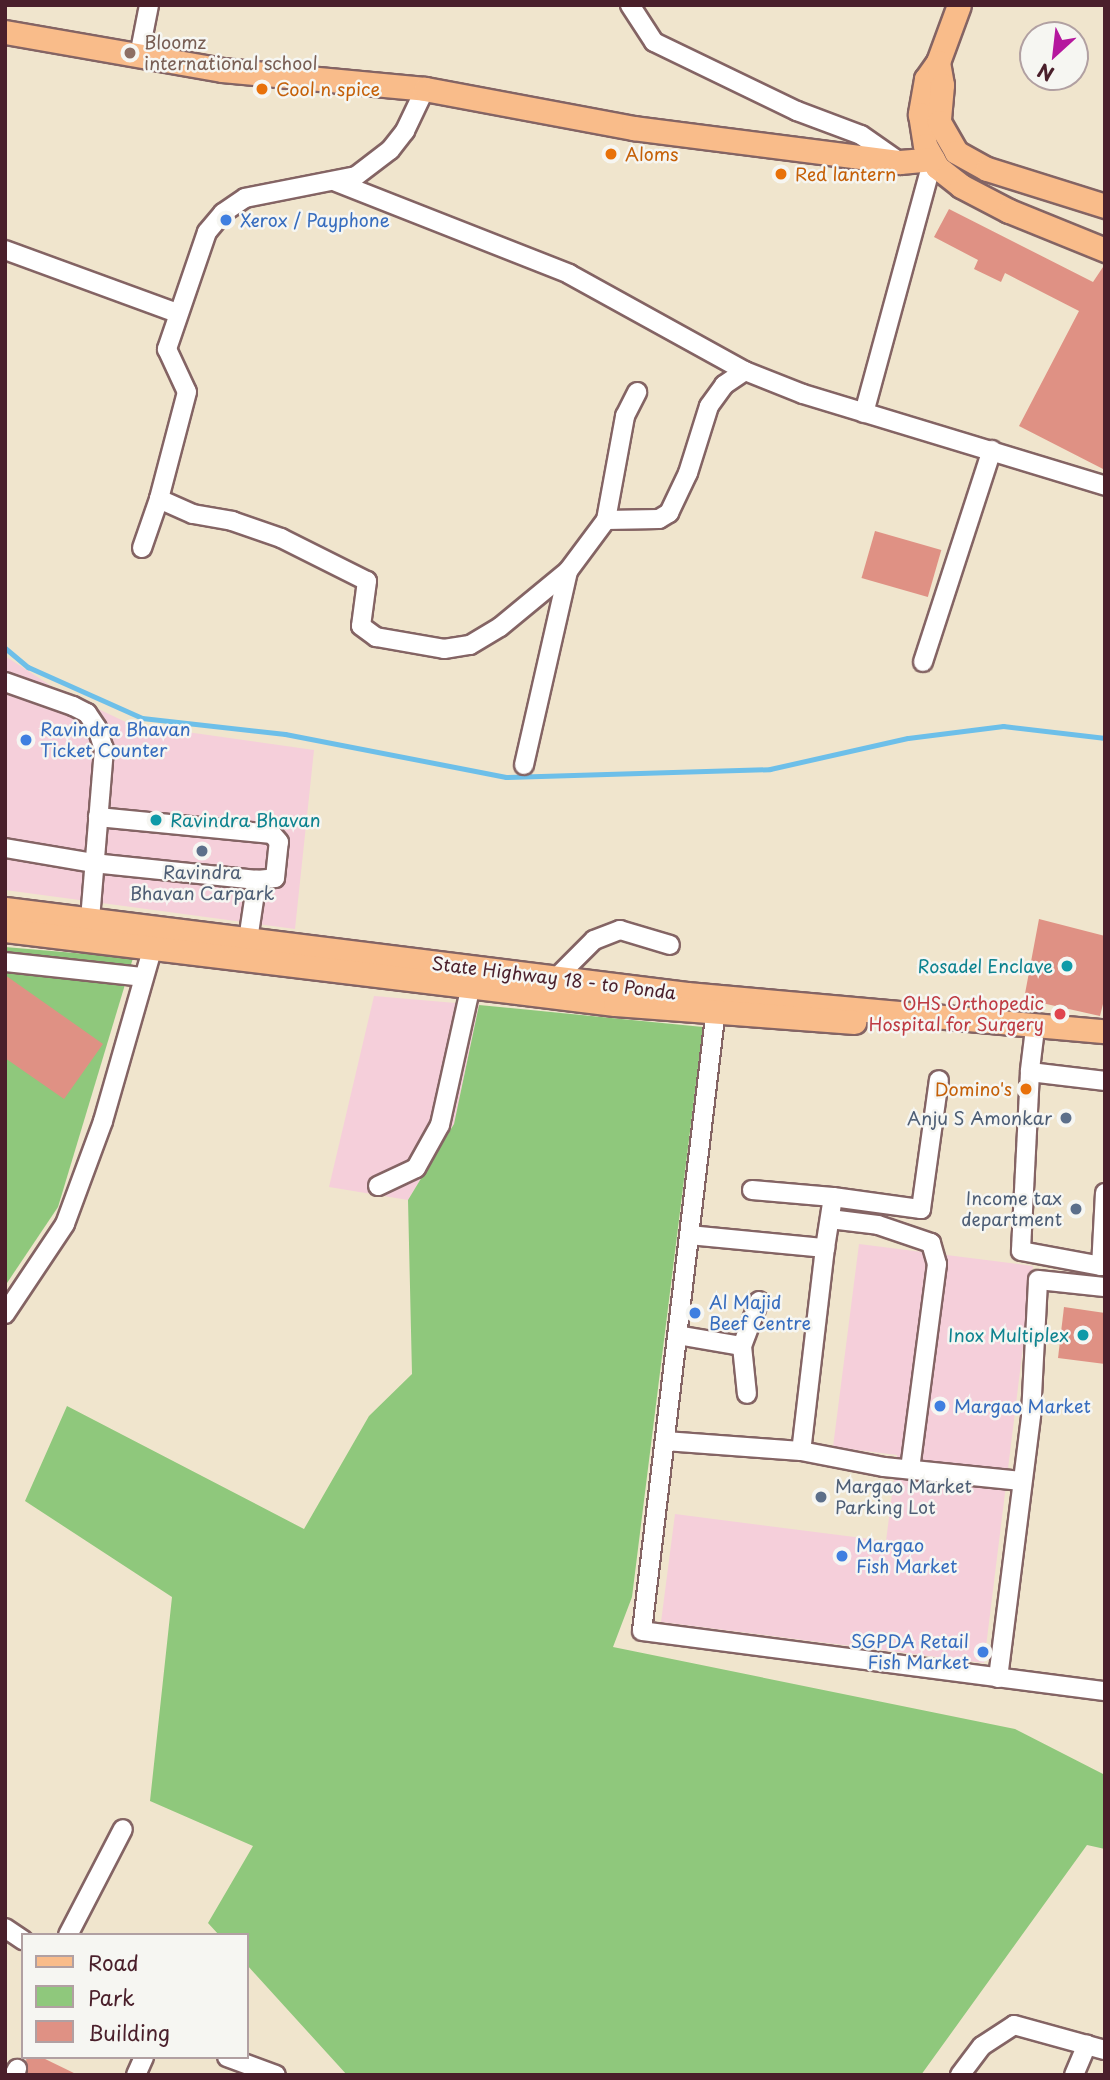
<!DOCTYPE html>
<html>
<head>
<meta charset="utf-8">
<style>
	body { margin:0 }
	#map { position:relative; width:1110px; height:2080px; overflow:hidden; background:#f0e5cd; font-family:"Playpen Sans",sans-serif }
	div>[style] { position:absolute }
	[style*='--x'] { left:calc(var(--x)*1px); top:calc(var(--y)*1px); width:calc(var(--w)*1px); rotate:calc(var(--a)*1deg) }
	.built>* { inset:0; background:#f5cfda }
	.green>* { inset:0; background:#8fc87c }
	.stream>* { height:5px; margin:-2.5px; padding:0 2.5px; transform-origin:2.5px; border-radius:2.5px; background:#6dbfe9 }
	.building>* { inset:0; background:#df9184; transform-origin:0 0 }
	.roads { filter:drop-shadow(2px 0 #846464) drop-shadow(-2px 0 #846464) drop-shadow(0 2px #846464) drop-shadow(0 -2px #846464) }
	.minor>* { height:18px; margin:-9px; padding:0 9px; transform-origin:9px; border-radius:9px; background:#fff }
	.major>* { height:23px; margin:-11.5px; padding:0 11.5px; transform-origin:11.5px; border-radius:11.5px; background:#f9bc8a }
	.dots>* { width:19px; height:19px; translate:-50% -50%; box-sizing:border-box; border:4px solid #f6f6f2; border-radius:50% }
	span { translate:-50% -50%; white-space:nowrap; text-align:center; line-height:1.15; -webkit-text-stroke:5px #f6f6f2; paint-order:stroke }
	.education-label { font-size:18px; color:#785e54 }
	.left { translate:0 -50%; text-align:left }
	.food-label { font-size:18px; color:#c56008 }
	.right { translate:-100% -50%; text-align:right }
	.shop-label { font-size:18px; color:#366cbe }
	.culture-label { font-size:18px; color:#0d838f }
	.service-label { font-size:18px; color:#4e5e75 }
	.street-label { font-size:18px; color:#4a1f2b }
	.health-label { font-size:18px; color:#be3a42 }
	.frame { position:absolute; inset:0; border:7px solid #4a1f2b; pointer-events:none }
	.legend { position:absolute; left:21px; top:1933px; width:228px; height:126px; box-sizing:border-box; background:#f6f6f2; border:2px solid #b1a0a2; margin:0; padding:9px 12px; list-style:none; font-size:21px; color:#4a1f2b }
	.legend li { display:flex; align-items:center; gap:14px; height:35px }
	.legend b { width:35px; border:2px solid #b1a0a2 }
	.north { position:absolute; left:1019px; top:21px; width:70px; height:70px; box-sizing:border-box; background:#f6f6f2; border:2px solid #b1a0a2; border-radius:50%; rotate:207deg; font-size:19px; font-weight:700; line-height:28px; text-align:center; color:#4a1f2b }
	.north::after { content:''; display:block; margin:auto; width:24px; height:32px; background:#b5179e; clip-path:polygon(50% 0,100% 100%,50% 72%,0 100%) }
</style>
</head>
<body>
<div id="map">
	<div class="built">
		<div style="clip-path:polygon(5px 656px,56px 689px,130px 724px,314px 750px,295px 929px,5px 890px)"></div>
		<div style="clip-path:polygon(374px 996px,479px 1005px,454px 1124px,408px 1200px,329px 1187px)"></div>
		<div style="clip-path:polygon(859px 1244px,1033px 1266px,984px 1663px,661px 1622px,675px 1514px,886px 1541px,897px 1455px,833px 1447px)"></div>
	</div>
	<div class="green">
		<div style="clip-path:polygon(5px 947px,133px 958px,58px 1207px,5px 1286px)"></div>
		<div style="clip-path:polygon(479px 1005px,703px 1027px,632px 1597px,613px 1647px,1015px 1729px,1105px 1775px,1105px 1849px,1087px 1845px,921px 2075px,347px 2075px,247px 1965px,247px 1935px,219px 1935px,208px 1923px,253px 1846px,150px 1801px,172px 1597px,25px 1501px,67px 1406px,304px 1529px,369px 1416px,412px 1374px,408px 1200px,454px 1124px)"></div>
	</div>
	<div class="stream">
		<div style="--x:5;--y:648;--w:30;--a:40"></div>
		<div style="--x:28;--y:667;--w:125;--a:24.1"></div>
		<div style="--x:142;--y:718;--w:144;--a:6.4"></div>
		<div style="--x:285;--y:734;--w:225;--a:11"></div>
		<div style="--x:506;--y:777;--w:264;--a:-1.7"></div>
		<div style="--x:770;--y:769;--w:141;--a:-12.7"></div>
		<div style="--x:908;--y:738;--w:96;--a:-7.2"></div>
		<div style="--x:1003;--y:726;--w:103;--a:6.7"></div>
	</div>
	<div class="building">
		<div style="clip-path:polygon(949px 209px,1093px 282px,1105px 264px,1105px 470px,1019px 426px,1079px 311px,1005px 273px,1001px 282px,974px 269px,978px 260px,934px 237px)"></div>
		<div style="left:875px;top:531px;width:69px;height:49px;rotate:16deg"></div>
		<div style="clip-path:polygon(1039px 919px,1105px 936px,1105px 996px,1100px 1016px,1024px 999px)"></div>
		<div style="clip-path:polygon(5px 975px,103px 1044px,64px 1099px,5px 1058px)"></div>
		<div style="clip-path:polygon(1064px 1307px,1105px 1313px,1105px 1364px,1058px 1358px)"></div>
		<div style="clip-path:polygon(26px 2057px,41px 2057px,78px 2075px,27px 2075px)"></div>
	</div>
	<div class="roads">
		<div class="minor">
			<div style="--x:630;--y:5;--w:44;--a:57"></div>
			<div style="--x:654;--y:42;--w:159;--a:25.8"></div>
			<div style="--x:797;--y:111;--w:68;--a:20.6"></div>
			<div style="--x:861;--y:135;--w:44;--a:34.8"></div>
			<div style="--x:139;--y:56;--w:52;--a:-78.9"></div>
			<div style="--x:425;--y:89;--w:47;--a:115.5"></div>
			<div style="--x:405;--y:131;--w:24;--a:128"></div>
			<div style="--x:390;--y:150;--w:43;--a:142.6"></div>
			<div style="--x:356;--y:176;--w:113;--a:168.8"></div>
			<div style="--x:245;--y:198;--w:27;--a:146"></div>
			<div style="--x:223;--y:213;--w:25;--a:130"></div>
			<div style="--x:207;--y:232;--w:124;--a:108.9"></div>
			<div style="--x:167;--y:349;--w:47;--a:65.1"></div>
			<div style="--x:187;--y:392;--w:111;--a:104.7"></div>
			<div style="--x:159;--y:499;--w:37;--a:24"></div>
			<div style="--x:193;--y:514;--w:40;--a:10"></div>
			<div style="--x:232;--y:521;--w:52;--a:19.1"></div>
			<div style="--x:281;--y:538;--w:96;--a:26.6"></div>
			<div style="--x:367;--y:581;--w:45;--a:97.6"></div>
			<div style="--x:361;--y:626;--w:19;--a:36"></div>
			<div style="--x:376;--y:637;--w:69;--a:10"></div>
			<div style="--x:444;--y:649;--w:26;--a:-9"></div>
			<div style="--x:470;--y:645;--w:35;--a:-31"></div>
			<div style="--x:500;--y:627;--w:88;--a:-39.5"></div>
			<div style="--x:568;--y:571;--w:64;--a:-53.3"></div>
			<div style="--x:606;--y:520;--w:53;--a:-1.1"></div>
			<div style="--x:659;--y:519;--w:12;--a:-31"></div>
			<div style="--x:669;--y:513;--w:44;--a:-64.6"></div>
			<div style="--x:688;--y:473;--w:70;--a:-72.6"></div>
			<div style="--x:709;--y:406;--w:26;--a:-54"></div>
			<div style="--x:724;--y:385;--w:25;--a:-34"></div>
			<div style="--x:336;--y:182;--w:251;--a:21.5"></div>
			<div style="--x:569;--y:274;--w:201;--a:28.9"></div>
			<div style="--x:745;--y:371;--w:62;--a:21.6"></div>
			<div style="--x:803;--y:394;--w:316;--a:16.9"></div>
			<div style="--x:5;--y:250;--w:183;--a:20.1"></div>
			<div style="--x:864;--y:413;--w:263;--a:-74.8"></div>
			<div style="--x:606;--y:520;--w:106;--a:-79.6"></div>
			<div style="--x:625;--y:416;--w:27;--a:-63"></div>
			<div style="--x:142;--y:548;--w:52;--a:-70.9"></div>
			<div style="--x:923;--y:662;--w:223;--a:-72"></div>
			<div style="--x:5;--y:682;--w:72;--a:19.4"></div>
			<div style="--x:73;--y:706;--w:16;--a:27"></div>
			<div style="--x:87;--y:713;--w:18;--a:56"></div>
			<div style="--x:97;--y:728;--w:22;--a:72"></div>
			<div style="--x:104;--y:749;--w:171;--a:94.7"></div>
			<div style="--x:524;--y:765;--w:199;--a:-77.2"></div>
			<div style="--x:5;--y:848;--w:89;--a:9.7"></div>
			<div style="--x:93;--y:863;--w:165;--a:5.9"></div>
			<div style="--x:257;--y:880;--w:18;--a:-6"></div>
			<div style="--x:275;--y:878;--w:36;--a:-84"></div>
			<div style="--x:279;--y:842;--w:11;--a:-131"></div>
			<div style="--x:272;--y:834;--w:175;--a:-174.4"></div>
			<div style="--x:248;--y:940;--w:61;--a:-81.5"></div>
			<div style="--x:5;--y:962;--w:138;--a:6.2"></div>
			<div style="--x:555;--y:979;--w:55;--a:-45"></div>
			<div style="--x:594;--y:940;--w:28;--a:-21"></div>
			<div style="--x:620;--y:930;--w:52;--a:16.7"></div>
			<div style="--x:717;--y:1000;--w:635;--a:96.78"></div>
			<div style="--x:642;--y:1631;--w:467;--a:7.4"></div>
			<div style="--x:1034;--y:1037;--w:35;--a:97"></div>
			<div style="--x:1030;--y:1072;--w:76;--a:6.8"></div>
			<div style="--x:1030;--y:1072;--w:179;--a:92.9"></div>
			<div style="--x:1021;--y:1251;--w:81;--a:10.6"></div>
			<div style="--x:378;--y:1186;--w:42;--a:-25.3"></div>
			<div style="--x:416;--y:1168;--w:49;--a:-60.8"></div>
			<div style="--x:440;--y:1125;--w:143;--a:-77.5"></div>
			<div style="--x:752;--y:1190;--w:81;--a:4.9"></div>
			<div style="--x:833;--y:1197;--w:52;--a:98.9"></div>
			<div style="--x:1105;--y:1193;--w:73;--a:93.1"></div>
			<div style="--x:1101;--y:1266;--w:4;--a:0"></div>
			<div style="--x:833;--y:1197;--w:89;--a:7.8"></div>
			<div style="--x:921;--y:1209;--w:130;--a:-82.1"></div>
			<div style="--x:830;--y:1219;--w:48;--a:7.1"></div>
			<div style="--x:878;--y:1225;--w:56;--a:18.8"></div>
			<div style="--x:931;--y:1243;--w:22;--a:74"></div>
			<div style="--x:937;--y:1264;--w:207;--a:97.5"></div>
			<div style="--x:689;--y:1235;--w:137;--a:5.5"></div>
			<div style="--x:825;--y:1248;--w:204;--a:96.7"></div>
			<div style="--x:5;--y:1314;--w:108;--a:-56.3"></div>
			<div style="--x:65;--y:1224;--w:110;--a:-69.7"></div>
			<div style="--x:103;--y:1121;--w:192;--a:-74"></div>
			<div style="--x:677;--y:1335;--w:66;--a:9.6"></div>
			<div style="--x:742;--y:1346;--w:48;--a:84.1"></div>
			<div style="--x:742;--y:1346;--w:48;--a:-69.3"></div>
			<div style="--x:665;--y:1441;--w:136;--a:4.2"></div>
			<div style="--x:801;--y:1451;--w:85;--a:10.9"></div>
			<div style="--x:884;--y:1467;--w:138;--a:5.8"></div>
			<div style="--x:998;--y:1678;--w:265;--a:-82.8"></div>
			<div style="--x:1031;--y:1415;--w:135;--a:-87"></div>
			<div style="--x:1038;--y:1280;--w:67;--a:6"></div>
			<div style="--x:5;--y:1928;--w:22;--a:34"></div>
			<div style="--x:68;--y:1935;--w:119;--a:-62.6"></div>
			<div style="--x:227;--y:2057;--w:52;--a:20.2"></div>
			<div style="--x:14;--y:2075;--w:7;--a:-63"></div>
			<div style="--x:136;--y:2075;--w:20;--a:-66"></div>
			<div style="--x:960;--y:2075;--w:36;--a:-53"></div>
			<div style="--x:982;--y:2046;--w:38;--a:-33"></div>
			<div style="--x:1014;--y:2025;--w:94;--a:15.4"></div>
			<div style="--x:1074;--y:2075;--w:33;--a:-67"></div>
		</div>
		<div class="major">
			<div style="--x:959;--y:5;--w:61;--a:110.2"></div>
			<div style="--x:938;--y:62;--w:21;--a:125"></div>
			<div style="--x:926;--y:79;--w:36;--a:100"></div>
			<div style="--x:920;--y:114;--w:31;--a:81"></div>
			<div style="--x:925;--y:145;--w:25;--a:61"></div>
			<div style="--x:937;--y:167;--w:31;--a:38"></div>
			<div style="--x:961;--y:186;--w:54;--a:27.5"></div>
			<div style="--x:1009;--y:211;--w:104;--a:22.1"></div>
			<div style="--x:5;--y:32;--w:220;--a:9.9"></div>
			<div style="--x:222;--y:70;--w:204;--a:5.3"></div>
			<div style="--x:425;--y:89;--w:212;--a:10.6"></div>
			<div style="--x:633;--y:128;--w:269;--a:7.3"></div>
			<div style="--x:900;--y:162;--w:33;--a:-5"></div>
			<div style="--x:938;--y:62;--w:23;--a:80"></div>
			<div style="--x:942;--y:85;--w:37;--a:95"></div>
			<div style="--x:939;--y:122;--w:34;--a:60"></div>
			<div style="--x:956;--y:152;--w:35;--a:29"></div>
			<div style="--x:987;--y:169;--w:124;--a:17.4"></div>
			<div style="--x:5;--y:909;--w:687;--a:7.1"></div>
			<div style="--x:687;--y:994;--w:420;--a:5.1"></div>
			<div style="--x:5;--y:930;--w:614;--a:6.92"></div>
			<div style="--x:615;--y:1004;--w:240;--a:4.3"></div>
		</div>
	</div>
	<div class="dots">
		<div style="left:130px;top:53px;background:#8d6e63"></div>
		<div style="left:262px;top:89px;background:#e8710a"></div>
		<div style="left:611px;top:154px;background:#e8710a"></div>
		<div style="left:781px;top:174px;background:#e8710a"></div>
		<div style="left:226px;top:220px;background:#3f7fe0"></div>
		<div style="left:26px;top:740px;background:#3f7fe0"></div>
		<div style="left:156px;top:820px;background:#0f9aa8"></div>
		<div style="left:202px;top:851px;background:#5c6f8a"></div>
		<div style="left:1067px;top:966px;background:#0f9aa8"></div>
		<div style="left:1060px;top:1014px;background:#e0444e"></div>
		<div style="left:1026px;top:1089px;background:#e8710a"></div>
		<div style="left:1066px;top:1118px;background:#5c6f8a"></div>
		<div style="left:1076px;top:1209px;background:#5c6f8a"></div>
		<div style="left:695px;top:1313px;background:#3f7fe0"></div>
		<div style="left:1083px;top:1335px;background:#0f9aa8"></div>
		<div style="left:940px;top:1406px;background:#3f7fe0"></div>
		<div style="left:821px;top:1497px;background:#5c6f8a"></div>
		<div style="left:842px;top:1556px;background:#3f7fe0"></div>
		<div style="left:983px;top:1652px;background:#3f7fe0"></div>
	</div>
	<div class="education-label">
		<span class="left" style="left:144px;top:53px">Bloomz<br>international school</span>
	</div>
	<div class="food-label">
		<span class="left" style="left:276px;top:89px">Cool n spice</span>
		<span class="left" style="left:625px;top:154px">Aloms</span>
		<span class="left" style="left:795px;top:174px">Red lantern</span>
		<span class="right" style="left:1012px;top:1089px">Domino's</span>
	</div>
	<div class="shop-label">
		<span class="left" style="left:240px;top:220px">Xerox / Payphone</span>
		<span class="left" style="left:40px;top:740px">Ravindra Bhavan<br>Ticket Counter</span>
		<span class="left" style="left:709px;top:1313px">Al Majid<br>Beef Centre</span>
		<span class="left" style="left:954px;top:1406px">Margao Market</span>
		<span class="left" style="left:856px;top:1556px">Margao<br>Fish Market</span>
		<span class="right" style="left:969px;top:1652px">SGPDA Retail<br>Fish Market</span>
	</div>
	<div class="culture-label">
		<span class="left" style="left:170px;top:820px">Ravindra Bhavan</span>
		<span class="right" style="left:1053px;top:966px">Rosadel Enclave</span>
		<span class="right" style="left:1069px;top:1335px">Inox Multiplex</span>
	</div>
	<div class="service-label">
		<span style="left:202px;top:883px">Ravindra<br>Bhavan Carpark</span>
		<span class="right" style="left:1052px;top:1118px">Anju S Amonkar</span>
		<span class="right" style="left:1062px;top:1209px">Income tax<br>department</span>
		<span class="left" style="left:835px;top:1497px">Margao Market<br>Parking Lot</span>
	</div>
	<div class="street-label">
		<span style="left:554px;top:978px;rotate:7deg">State Highway 18 - to Ponda</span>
	</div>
	<div class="health-label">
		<span class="right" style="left:1044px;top:1014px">OHS Orthopedic<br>Hospital for Surgery</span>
	</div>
	<div class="frame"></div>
	<ul class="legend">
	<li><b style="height:9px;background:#f9bc8a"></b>Road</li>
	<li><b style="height:19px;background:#8fc87c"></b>Park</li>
	<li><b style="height:19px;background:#df9184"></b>Building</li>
	</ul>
	<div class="north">N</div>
</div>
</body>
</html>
